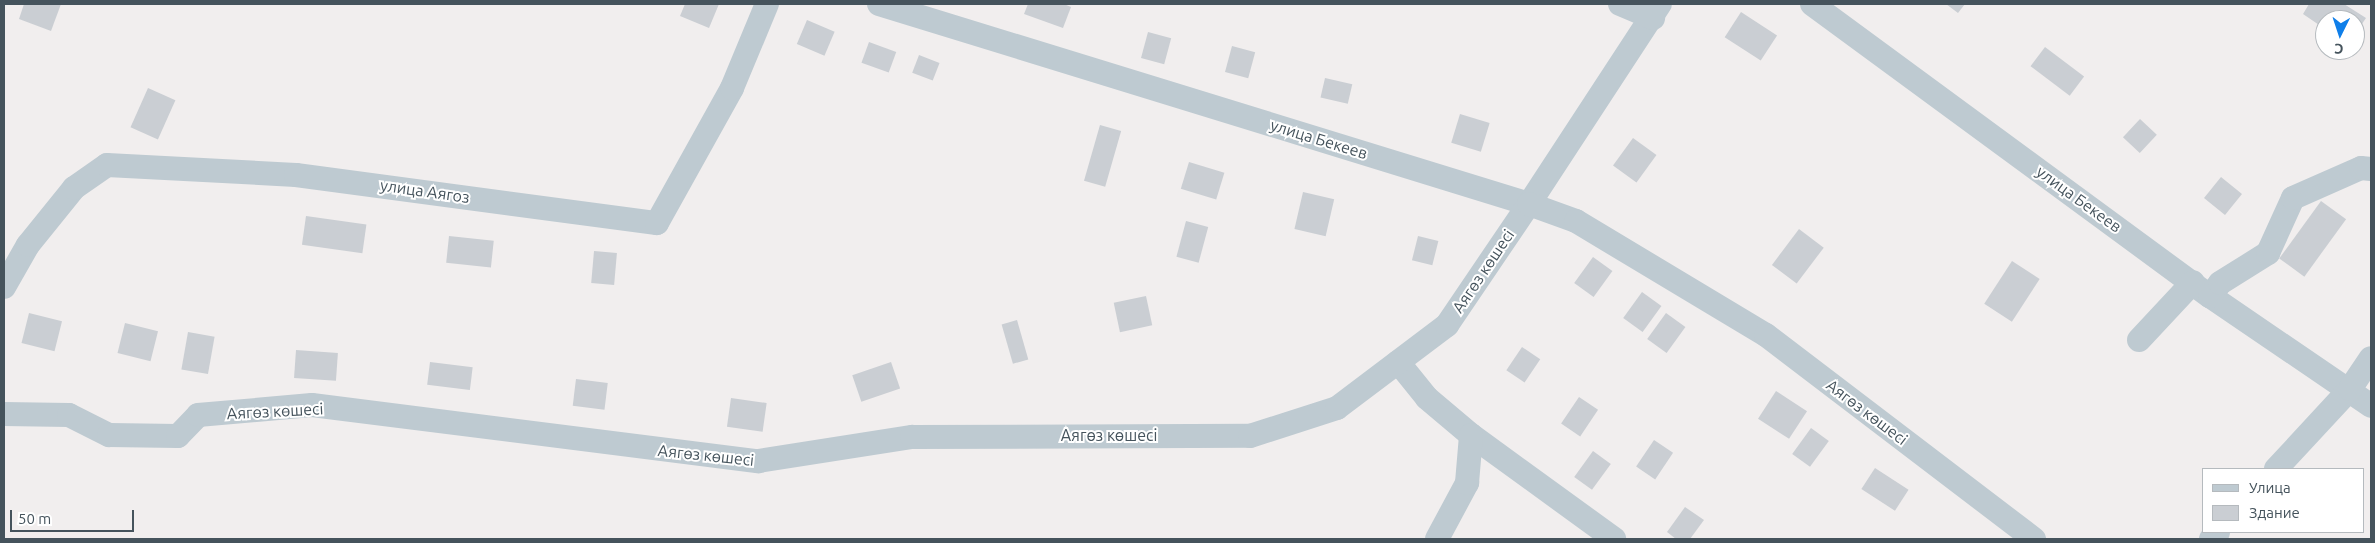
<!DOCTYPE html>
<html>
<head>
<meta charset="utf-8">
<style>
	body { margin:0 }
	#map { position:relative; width:2375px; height:543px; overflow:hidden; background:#f1eeee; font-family:Ubuntu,sans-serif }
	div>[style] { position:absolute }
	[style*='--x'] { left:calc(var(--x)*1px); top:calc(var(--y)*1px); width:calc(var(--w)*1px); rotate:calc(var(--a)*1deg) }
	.building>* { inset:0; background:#caced3; transform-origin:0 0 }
	.minor>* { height:24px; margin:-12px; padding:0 12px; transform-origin:12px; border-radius:12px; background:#becad1 }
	span { translate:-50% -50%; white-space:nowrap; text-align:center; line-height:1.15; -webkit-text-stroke:4px #fff; paint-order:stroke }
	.street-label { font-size:16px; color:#45535c }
	.frame { position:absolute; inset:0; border:5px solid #45535c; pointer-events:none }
	.legend { position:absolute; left:2202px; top:468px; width:162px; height:65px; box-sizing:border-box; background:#fff; border:1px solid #b5babe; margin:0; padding:6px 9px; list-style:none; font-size:15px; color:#45535c }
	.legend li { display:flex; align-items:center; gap:10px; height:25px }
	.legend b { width:25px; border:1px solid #b5babe }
	.north { position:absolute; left:2315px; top:10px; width:50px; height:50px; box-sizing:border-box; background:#fff; border:1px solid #b5babe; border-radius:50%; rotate:184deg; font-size:14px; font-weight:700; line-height:20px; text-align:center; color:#45535c }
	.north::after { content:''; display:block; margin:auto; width:18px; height:22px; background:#107fe9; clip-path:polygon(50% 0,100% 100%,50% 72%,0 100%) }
	.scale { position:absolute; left:10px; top:510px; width:124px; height:22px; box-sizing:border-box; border:2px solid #45535c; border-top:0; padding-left:6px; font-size:15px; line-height:18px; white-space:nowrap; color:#45535c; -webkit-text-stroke:4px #fff; paint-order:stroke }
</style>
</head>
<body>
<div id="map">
	<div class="building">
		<div style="clip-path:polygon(24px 4px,61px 4px,51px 31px,19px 19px)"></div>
		<div style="clip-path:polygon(685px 4px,719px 4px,709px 28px,680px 16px)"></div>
		<div style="clip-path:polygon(1028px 4px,1064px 4px,1071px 7px,1063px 28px,1024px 14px)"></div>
		<div style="clip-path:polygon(1946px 4px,1965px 4px,1958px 13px)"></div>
		<div style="clip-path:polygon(2309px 4px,2344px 4px,2366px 18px,2355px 34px,2355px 20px,2325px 20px,2325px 29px,2303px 14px)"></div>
		<div style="left:1741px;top:12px;width:43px;height:30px;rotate:33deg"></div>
		<div style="left:807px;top:20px;width:30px;height:26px;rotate:23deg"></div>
		<div style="left:1148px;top:32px;width:24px;height:27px;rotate:15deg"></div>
		<div style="left:869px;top:42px;width:29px;height:22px;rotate:20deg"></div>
		<div style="left:1232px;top:46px;width:24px;height:27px;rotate:15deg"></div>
		<div style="left:2045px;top:47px;width:49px;height:24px;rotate:37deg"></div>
		<div style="left:919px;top:55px;width:22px;height:19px;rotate:21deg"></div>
		<div style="left:1325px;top:78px;width:28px;height:20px;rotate:13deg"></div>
		<div style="left:148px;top:88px;width:30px;height:43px;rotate:24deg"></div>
		<div style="left:1460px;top:114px;width:31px;height:30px;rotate:17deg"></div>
		<div style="left:2140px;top:119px;width:23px;height:25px;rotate:43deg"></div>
		<div style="left:1100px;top:125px;width:22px;height:58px;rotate:16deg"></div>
		<div style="left:1633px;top:138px;width:29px;height:34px;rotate:36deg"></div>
		<div style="left:1189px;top:162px;width:37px;height:28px;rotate:17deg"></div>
		<div style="left:2221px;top:177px;width:27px;height:27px;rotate:39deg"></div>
		<div style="left:1303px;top:192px;width:32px;height:38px;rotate:13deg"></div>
		<div style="left:2321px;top:201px;width:31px;height:71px;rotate:36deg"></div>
		<div style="left:306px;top:216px;width:61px;height:29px;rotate:8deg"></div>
		<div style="left:1186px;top:221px;width:23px;height:37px;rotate:15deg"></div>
		<div style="left:1799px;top:229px;width:31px;height:45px;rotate:37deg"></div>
		<div style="left:449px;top:236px;width:45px;height:27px;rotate:6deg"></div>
		<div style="left:1418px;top:236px;width:21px;height:25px;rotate:14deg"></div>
		<div style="left:594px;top:251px;width:23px;height:32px;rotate:5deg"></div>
		<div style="left:1593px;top:257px;width:24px;height:32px;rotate:36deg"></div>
		<div style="left:2012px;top:261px;width:33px;height:51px;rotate:33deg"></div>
		<div style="left:1642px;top:292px;width:24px;height:32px;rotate:36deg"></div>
		<div style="left:1146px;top:296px;width:30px;height:33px;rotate:78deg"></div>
		<div style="left:29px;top:313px;width:34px;height:31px;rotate:14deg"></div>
		<div style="left:1666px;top:313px;width:24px;height:32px;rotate:36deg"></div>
		<div style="left:1017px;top:320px;width:41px;height:16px;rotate:74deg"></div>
		<div style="left:125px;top:323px;width:34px;height:31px;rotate:14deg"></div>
		<div style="left:188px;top:332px;width:27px;height:38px;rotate:10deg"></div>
		<div style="left:1522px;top:347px;width:22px;height:28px;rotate:34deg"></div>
		<div style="left:296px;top:350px;width:42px;height:28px;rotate:4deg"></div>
		<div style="left:430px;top:362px;width:43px;height:23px;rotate:7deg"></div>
		<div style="left:891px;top:362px;width:28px;height:41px;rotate:71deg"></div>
		<div style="left:576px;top:379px;width:32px;height:27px;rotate:7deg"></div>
		<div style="left:1776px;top:391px;width:37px;height:33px;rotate:33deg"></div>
		<div style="left:1579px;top:397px;width:23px;height:32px;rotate:34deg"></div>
		<div style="left:731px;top:398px;width:36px;height:29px;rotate:8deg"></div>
		<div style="left:1811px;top:428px;width:22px;height:32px;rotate:36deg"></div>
		<div style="left:1654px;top:440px;width:23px;height:32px;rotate:34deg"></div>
		<div style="left:1593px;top:451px;width:22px;height:32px;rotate:36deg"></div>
		<div style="left:1875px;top:468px;width:40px;height:25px;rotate:33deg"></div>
		<div style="clip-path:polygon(1685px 507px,1704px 520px,1690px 539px,1676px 539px,1667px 532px)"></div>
	</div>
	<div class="minor">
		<div style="--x:879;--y:4;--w:680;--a:17.1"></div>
		<div style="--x:1529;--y:204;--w:239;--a:-56.8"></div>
		<div style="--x:1620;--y:4;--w:36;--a:23"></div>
		<div style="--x:1812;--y:4;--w:494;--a:36.3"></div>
		<div style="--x:2210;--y:296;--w:195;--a:34.3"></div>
		<div style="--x:4;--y:287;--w:48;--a:-60.3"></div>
		<div style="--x:28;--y:245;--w:73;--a:-51.1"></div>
		<div style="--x:74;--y:188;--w:40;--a:-34.9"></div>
		<div style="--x:107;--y:165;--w:189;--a:3"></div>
		<div style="--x:296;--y:175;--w:364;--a:7.6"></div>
		<div style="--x:657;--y:223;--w:154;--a:-60.9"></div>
		<div style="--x:732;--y:88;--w:91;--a:-67.4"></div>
		<div style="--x:2210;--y:296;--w:16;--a:-52"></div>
		<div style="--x:2220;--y:283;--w:57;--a:-32"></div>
		<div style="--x:2268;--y:253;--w:60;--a:-65.6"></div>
		<div style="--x:2293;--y:198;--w:74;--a:-23.8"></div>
		<div style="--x:2361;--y:168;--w:10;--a:6"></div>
		<div style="--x:2139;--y:340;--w:79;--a:-47"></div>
		<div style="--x:1398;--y:362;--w:46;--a:51.1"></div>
		<div style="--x:1427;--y:398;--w:57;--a:40.1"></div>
		<div style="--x:1471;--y:435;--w:177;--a:36"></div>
		<div style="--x:4;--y:414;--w:65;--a:0.9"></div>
		<div style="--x:69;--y:415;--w:45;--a:26.6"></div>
		<div style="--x:109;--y:435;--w:69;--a:0.8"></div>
		<div style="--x:178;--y:436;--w:29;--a:-46"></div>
		<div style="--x:198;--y:415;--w:114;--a:-5"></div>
		<div style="--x:312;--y:405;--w:450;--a:7.2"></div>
		<div style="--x:758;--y:461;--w:156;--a:-8.9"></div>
		<div style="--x:912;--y:437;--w:338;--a:-0.2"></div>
		<div style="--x:1250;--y:436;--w:91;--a:-17.8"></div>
		<div style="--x:1337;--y:408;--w:138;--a:-37"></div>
		<div style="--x:1447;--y:325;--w:146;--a:-55.9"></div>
		<div style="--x:1529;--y:204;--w:50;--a:19.9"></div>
		<div style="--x:1576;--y:221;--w:222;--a:31"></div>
		<div style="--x:1766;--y:335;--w:337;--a:37.3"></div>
		<div style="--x:2276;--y:469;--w:109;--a:-47.2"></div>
		<div style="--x:2350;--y:389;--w:37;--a:-56"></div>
		<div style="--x:1437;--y:539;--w:64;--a:-61.8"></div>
		<div style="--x:1467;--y:483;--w:48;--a:-85.2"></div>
		<div style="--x:2211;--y:539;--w:10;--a:-45"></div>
	</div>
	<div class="street-label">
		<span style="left:1319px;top:139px;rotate:17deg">улица Бекеев</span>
		<span style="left:425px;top:191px;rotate:8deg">улица Аягоз</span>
		<span style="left:2079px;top:199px;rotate:36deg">улица Бекеев</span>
		<span style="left:1483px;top:271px;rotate:-56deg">Аягөз көшесі</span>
		<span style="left:275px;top:411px;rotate:-3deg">Аягөз көшесі</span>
		<span style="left:1867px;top:412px;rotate:37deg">Аягөз көшесі</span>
		<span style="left:1109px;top:435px">Аягөз көшесі</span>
		<span style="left:706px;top:455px;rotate:6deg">Аягөз көшесі</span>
	</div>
	<div class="frame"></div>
	<ul class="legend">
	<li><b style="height:6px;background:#becad1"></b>Улица</li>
	<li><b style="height:14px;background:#caced3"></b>Здание</li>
	</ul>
	<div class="north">С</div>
	<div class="scale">50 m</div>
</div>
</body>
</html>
